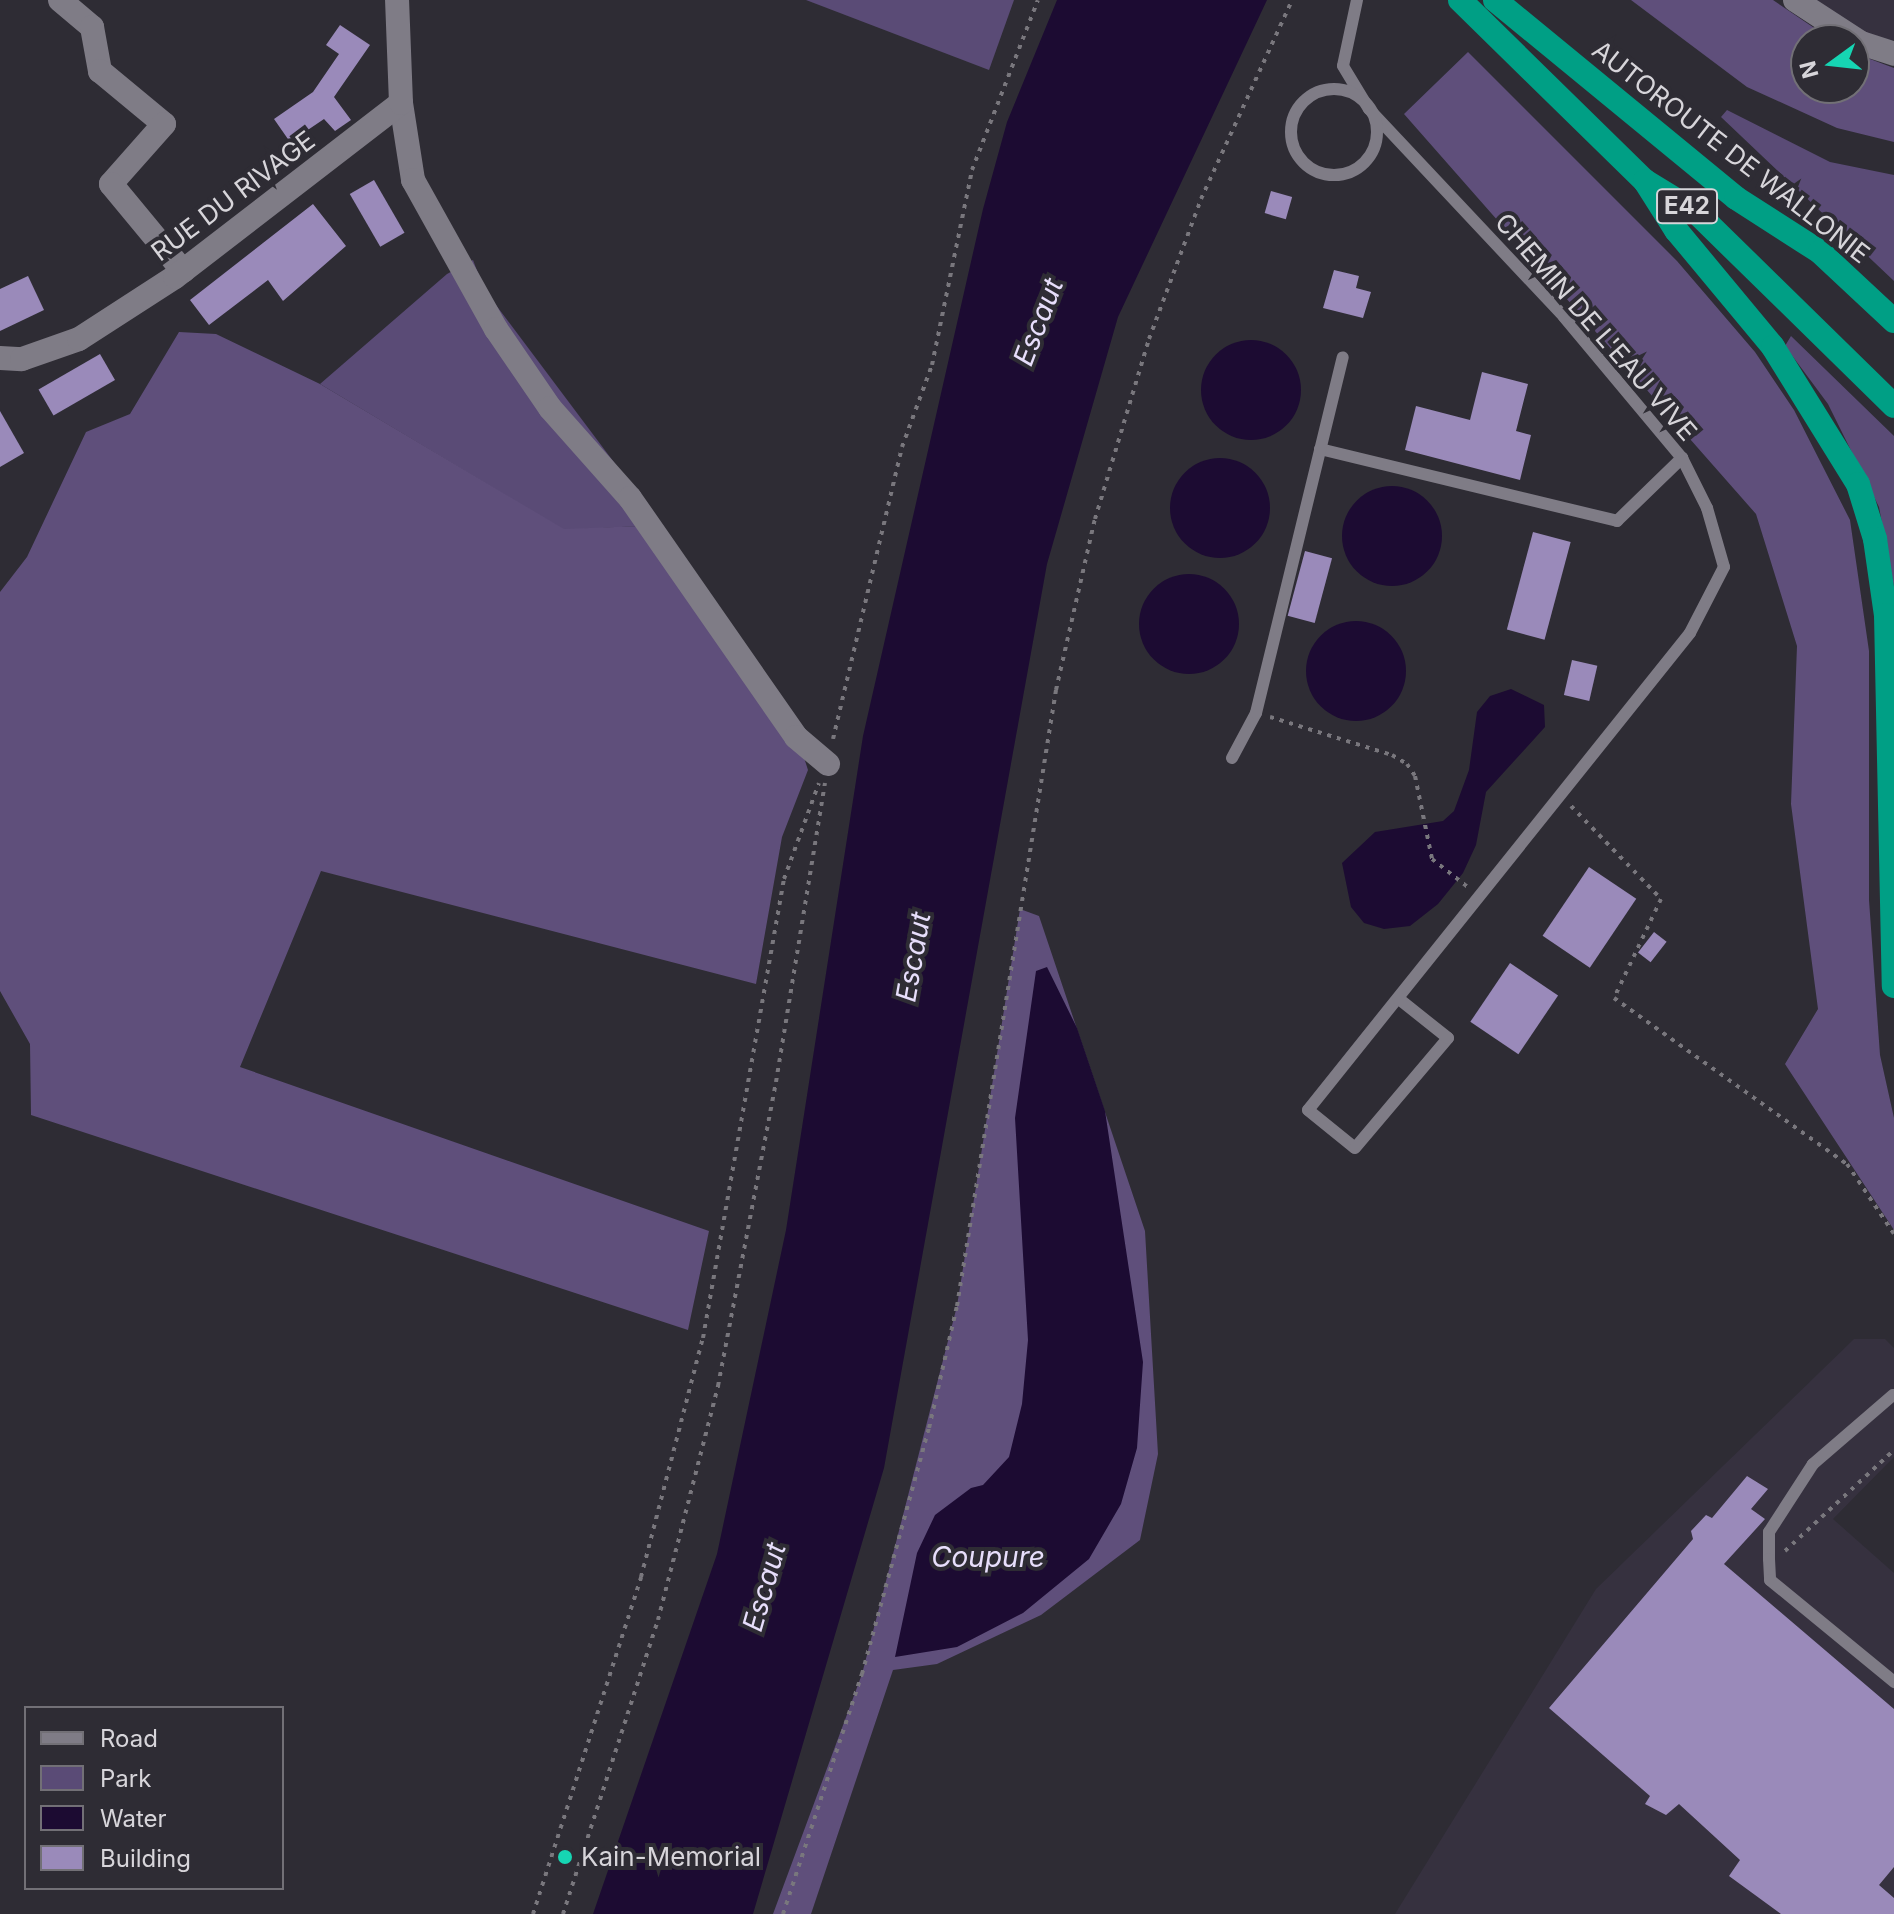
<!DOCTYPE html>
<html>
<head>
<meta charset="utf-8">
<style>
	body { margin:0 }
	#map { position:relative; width:1894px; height:1914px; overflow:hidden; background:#2e2c34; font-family:Inter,sans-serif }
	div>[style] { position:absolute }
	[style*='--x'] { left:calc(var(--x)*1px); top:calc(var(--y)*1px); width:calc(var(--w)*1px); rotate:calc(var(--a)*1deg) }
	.built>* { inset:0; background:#36313f }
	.green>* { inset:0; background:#5a4b76 }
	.forest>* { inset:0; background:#5f4f7b }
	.water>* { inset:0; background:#1c0b32 }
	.round { border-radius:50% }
	.building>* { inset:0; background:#9a8aba; transform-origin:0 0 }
	.path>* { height:4px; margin-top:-2px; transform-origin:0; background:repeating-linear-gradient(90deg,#79777d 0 4px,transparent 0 10px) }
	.lane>* { height:12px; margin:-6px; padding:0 6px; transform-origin:6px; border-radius:6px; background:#7f7c86 }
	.lane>.ring { margin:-6px; padding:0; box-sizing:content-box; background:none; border:12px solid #7f7c86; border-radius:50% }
	.street>* { height:24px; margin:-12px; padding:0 12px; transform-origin:12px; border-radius:12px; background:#7f7c86 }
	.highway>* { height:24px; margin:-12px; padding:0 12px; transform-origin:12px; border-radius:12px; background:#009f85 }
	.dots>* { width:22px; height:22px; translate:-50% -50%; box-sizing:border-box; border:4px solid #2e2c34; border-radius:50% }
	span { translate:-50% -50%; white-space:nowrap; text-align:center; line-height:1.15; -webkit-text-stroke:8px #2e2c34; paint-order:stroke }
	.shield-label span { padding:2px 6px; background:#2e2c34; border:2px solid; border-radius:6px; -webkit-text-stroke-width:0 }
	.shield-label { font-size:24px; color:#d7d5da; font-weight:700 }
	.street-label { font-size:26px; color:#d7d5da }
	.poi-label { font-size:26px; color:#d7d5da }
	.left { translate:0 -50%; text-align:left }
	.water-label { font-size:28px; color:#e7defb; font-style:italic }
	.legend { position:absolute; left:24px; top:1706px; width:260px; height:184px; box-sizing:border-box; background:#2e2c34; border:2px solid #727076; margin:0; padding:10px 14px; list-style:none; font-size:24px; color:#d7d5da }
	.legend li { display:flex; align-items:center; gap:16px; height:40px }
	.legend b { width:40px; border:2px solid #727076 }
	.north { position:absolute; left:1790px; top:24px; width:80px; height:80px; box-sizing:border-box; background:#2e2c34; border:2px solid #727076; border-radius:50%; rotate:255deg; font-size:22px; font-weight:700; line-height:32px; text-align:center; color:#d7d5da }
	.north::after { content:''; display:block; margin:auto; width:28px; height:36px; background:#16d5b3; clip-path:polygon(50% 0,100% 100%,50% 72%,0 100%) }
</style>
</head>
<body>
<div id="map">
	<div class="built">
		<div style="clip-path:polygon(1814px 0,1894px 0,1894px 40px,1861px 39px)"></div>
		<div style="clip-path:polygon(1854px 1339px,1885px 1339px,1894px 1348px,1894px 1457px,1833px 1519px,1894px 1573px,1894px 1914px,1395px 1914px,1596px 1589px)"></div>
	</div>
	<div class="green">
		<div style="clip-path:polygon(806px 0,1014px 0,989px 70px)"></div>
		<div style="clip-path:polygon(1727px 110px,1830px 162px,1894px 175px,1894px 281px,1721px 117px)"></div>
		<div style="clip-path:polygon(473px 260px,484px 289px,655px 517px,640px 526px,564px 530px,320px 384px,447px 274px)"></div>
		<div style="clip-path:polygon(1791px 336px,1894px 436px,1894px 587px,1879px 507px,1828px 404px,1785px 346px)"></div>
	</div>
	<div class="forest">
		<div style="clip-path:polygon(1631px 0,1773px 0,1832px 40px,1806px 40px,1806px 88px,1854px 88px,1854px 53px,1894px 68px,1894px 142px,1837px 128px,1747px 87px)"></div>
		<div style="clip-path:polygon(1468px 52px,1677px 261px,1755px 352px,1794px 410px,1850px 520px,1869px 651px,1869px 900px,1880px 1055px,1894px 1118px,1894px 1230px,1785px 1064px,1818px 1009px,1791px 804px,1797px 646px,1756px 514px,1404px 114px)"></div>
		<div style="clip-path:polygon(179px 332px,216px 334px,320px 384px,564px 529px,640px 526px,799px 742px,808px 770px,782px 837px,756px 984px,321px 871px,240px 1067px,709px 1231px,688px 1330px,31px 1115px,30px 1044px,0 991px,0 592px,27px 557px,86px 432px,130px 414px)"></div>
		<div style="clip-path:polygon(1020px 909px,1039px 916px,1145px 1231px,1158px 1454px,1140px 1540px,1041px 1615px,937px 1664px,893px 1670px,811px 1914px,773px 1914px,862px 1674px,957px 1306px)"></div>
	</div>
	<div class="water">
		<div style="clip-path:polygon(1057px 0,1267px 0,1118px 317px,1047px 564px,884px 1468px,753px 1914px,593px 1914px,717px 1554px,786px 1230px,863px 736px,983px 209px,1007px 122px)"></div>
		<div class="round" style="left:1201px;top:340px;width:100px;height:100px"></div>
		<div class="round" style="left:1170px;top:458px;width:100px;height:100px"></div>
		<div class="round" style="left:1342px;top:486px;width:100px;height:100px"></div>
		<div class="round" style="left:1139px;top:574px;width:100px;height:100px"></div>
		<div class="round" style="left:1306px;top:621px;width:100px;height:100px"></div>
		<div style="clip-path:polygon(1511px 689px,1544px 705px,1545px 727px,1486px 792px,1476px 845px,1463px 873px,1438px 904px,1410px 926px,1384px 929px,1364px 923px,1351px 907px,1342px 863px,1375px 832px,1443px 821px,1454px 811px,1469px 770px,1477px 712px,1490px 696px)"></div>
		<div style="clip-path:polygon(1047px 967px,1077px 1028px,1105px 1111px,1143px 1362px,1137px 1448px,1121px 1504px,1089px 1559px,1023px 1613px,957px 1647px,895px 1657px,917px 1553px,935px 1515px,971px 1488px,983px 1485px,1009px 1457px,1022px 1404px,1028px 1340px,1015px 1118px,1036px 971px)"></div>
	</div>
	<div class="building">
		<div style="clip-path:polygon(340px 25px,370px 45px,334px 97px,351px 120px,335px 131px,324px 119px,290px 142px,274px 119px,313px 92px,339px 54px,326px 45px)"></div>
		<div style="left:374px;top:180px;width:61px;height:28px;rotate:60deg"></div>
		<div style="left:1271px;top:191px;width:22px;height:23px;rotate:16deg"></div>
		<div style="clip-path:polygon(313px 204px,346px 246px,283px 301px,268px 280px,209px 325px,190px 300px)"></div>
		<div style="clip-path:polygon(1334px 270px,1359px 276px,1356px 288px,1371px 292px,1363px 318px,1323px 308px)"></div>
		<div style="clip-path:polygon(28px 276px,44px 310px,0 331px,0 289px)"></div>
		<div style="left:100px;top:354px;width:30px;height:71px;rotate:60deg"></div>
		<div style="clip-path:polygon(1482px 372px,1528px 384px,1516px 431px,1531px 435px,1520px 480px,1405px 450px,1416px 406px,1470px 420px)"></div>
		<div style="clip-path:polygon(0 411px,24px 453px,0 467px)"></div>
		<div style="left:1533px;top:532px;width:39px;height:101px;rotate:15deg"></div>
		<div style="left:1305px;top:551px;width:28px;height:67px;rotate:15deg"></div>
		<div style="left:1572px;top:660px;width:26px;height:36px;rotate:13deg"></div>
		<div style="left:1589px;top:867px;width:57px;height:83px;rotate:34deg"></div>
		<div style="left:1654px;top:932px;width:16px;height:26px;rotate:38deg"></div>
		<div style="left:1510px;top:963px;width:58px;height:71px;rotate:34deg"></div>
		<div style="clip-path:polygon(1747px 1476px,1768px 1489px,1751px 1509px,1765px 1519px,1724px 1564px,1894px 1709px,1894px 1867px,1879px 1885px,1894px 1898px,1894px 1914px,1781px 1914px,1729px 1876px,1740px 1860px,1679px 1804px,1666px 1815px,1645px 1804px,1650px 1796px,1549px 1708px,1693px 1539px,1691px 1531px,1706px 1515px,1712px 1518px)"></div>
	</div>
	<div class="path">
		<div style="--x:1270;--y:717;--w:128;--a:17.3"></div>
		<div style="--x:1392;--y:755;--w:17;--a:31"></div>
		<div style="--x:1407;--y:764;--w:14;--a:56"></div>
		<div style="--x:1415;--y:776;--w:85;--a:78.4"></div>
		<div style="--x:1432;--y:859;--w:47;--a:38.1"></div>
		<div style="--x:833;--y:739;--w:300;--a:-76.7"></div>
		<div style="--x:902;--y:447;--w:87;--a:-69.9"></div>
		<div style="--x:932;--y:365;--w:199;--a:-78.4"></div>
		<div style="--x:972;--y:170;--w:182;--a:-68.8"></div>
		<div style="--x:1571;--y:806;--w:129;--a:45.9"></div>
		<div style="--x:1661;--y:899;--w:110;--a:115.4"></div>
		<div style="--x:1614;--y:998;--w:286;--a:35.5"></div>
		<div style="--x:1847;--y:1164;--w:84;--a:56.1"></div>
		<div style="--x:1785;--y:1551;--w:149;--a:-42.8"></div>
		<div style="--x:533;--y:1914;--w:354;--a:-72.2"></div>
		<div style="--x:641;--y:1577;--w:247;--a:-75.5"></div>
		<div style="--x:703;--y:1338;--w:466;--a:-80"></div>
		<div style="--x:784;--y:879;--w:102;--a:-70"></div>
		<div style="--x:563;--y:1914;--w:309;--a:-72.1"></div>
		<div style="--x:658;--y:1620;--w:242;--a:-75.6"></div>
		<div style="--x:718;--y:1386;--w:309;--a:-79.2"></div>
		<div style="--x:776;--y:1082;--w:303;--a:-80.7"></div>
		<div style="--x:783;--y:1914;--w:253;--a:-71.8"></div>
		<div style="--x:862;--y:1674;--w:255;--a:-74.8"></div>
		<div style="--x:929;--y:1428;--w:125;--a:-77.1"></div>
		<div style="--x:957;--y:1306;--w:624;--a:-80.87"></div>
		<div style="--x:1056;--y:690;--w:175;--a:-77.2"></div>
		<div style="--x:1095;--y:519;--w:188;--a:-73.3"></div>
		<div style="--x:1149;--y:339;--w:149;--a:-69.6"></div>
		<div style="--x:1201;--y:199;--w:219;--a:-65.4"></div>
	</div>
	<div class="lane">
		<div style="--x:1357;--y:0;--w:67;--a:102"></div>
		<div style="--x:1343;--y:66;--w:50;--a:58.8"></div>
		<div style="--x:1369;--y:109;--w:285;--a:46.8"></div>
		<div style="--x:1564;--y:317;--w:184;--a:50.1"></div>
		<div style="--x:1682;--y:458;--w:56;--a:63.4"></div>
		<div style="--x:1707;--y:508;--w:61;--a:73.9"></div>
		<div style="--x:1724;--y:567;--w:74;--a:117.3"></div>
		<div style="--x:1690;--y:633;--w:611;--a:128.69"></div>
		<div style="--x:1308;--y:1110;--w:60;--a:39"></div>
		<div style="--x:1355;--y:1148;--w:144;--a:-49.8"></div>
		<div style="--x:1448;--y:1038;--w:63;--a:-141.5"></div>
		<div class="ring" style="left:1291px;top:89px;width:74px;height:74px"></div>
		<div style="--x:1320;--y:449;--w:306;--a:13.6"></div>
		<div style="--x:1617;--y:521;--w:91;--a:-44.1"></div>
		<div style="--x:1232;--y:758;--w:51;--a:-61.9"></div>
		<div style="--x:1256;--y:713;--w:366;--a:-76.3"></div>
		<div style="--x:1893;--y:1395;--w:106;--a:139.2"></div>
		<div style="--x:1813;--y:1464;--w:81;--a:122.9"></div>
		<div style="--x:1769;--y:1532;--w:27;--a:90"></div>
		<div style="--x:1769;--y:1559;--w:21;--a:87"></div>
		<div style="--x:1770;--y:1580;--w:161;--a:39.4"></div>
	</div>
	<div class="street">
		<div style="--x:60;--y:0;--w:42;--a:40.2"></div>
		<div style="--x:92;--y:27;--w:45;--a:79.7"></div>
		<div style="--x:100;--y:71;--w:83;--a:39.6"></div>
		<div style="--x:164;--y:124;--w:80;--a:131.5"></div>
		<div style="--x:111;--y:184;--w:113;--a:50.4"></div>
		<div style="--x:1795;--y:0;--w:79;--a:33.1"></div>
		<div style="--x:1861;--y:43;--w:35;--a:18"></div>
		<div style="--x:401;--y:103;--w:78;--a:81.1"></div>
		<div style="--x:413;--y:180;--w:171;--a:60.9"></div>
		<div style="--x:496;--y:329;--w:96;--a:55.6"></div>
		<div style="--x:550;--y:408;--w:120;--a:48.4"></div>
		<div style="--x:630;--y:498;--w:291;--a:55.2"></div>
		<div style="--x:796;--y:737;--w:42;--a:40.2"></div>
		<div style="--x:0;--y:358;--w:22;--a:3"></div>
		<div style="--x:22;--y:359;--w:60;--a:-19.3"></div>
		<div style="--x:79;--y:339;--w:114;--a:-32.9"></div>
		<div style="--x:175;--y:277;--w:285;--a:-37.6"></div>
		<div style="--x:401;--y:103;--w:103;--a:-92.2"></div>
	</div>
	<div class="highway">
		<div style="--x:1460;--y:0;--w:259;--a:44.4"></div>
		<div style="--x:1645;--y:181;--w:60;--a:31.3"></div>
		<div style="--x:1696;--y:212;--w:277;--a:44.4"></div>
		<div style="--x:1495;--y:0;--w:312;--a:39.4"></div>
		<div style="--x:1736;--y:198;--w:100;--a:32.7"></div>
		<div style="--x:1820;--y:252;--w:101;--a:43"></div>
		<div style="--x:1645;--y:181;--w:58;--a:57.7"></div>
		<div style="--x:1676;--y:230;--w:152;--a:50.3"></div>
		<div style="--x:1773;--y:347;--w:161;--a:58.2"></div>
		<div style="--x:1858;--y:484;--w:58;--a:72.8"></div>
		<div style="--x:1875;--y:539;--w:77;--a:81.8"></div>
		<div style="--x:1886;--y:615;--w:371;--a:88.8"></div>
	</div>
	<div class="dots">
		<div style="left:565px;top:1857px;background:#16d5b3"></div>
	</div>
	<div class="shield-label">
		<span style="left:1687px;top:206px">E42</span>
	</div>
	<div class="street-label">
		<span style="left:1731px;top:152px;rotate:38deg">AUTOROUTE DE WALLONIE</span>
		<span style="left:233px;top:196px;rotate:-37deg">RUE DU RIVAGE</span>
		<span style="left:1596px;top:327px;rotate:49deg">CHEMIN DE L'EAU VIVE</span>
	</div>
	<div class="poi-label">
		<span class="left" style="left:581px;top:1857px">Kain-Memorial</span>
	</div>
	<div class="water-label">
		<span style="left:1038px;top:322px;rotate:-69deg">Escaut</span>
		<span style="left:913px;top:957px;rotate:-80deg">Escaut</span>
		<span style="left:988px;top:1557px">Coupure</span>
		<span style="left:764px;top:1587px;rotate:-74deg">Escaut</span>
	</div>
	<ul class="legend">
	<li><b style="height:10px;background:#7f7c86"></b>Road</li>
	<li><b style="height:22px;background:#5a4b76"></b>Park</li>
	<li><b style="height:22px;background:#1c0b32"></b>Water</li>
	<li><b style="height:22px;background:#9a8aba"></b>Building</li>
	</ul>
	<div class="north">N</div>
</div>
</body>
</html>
